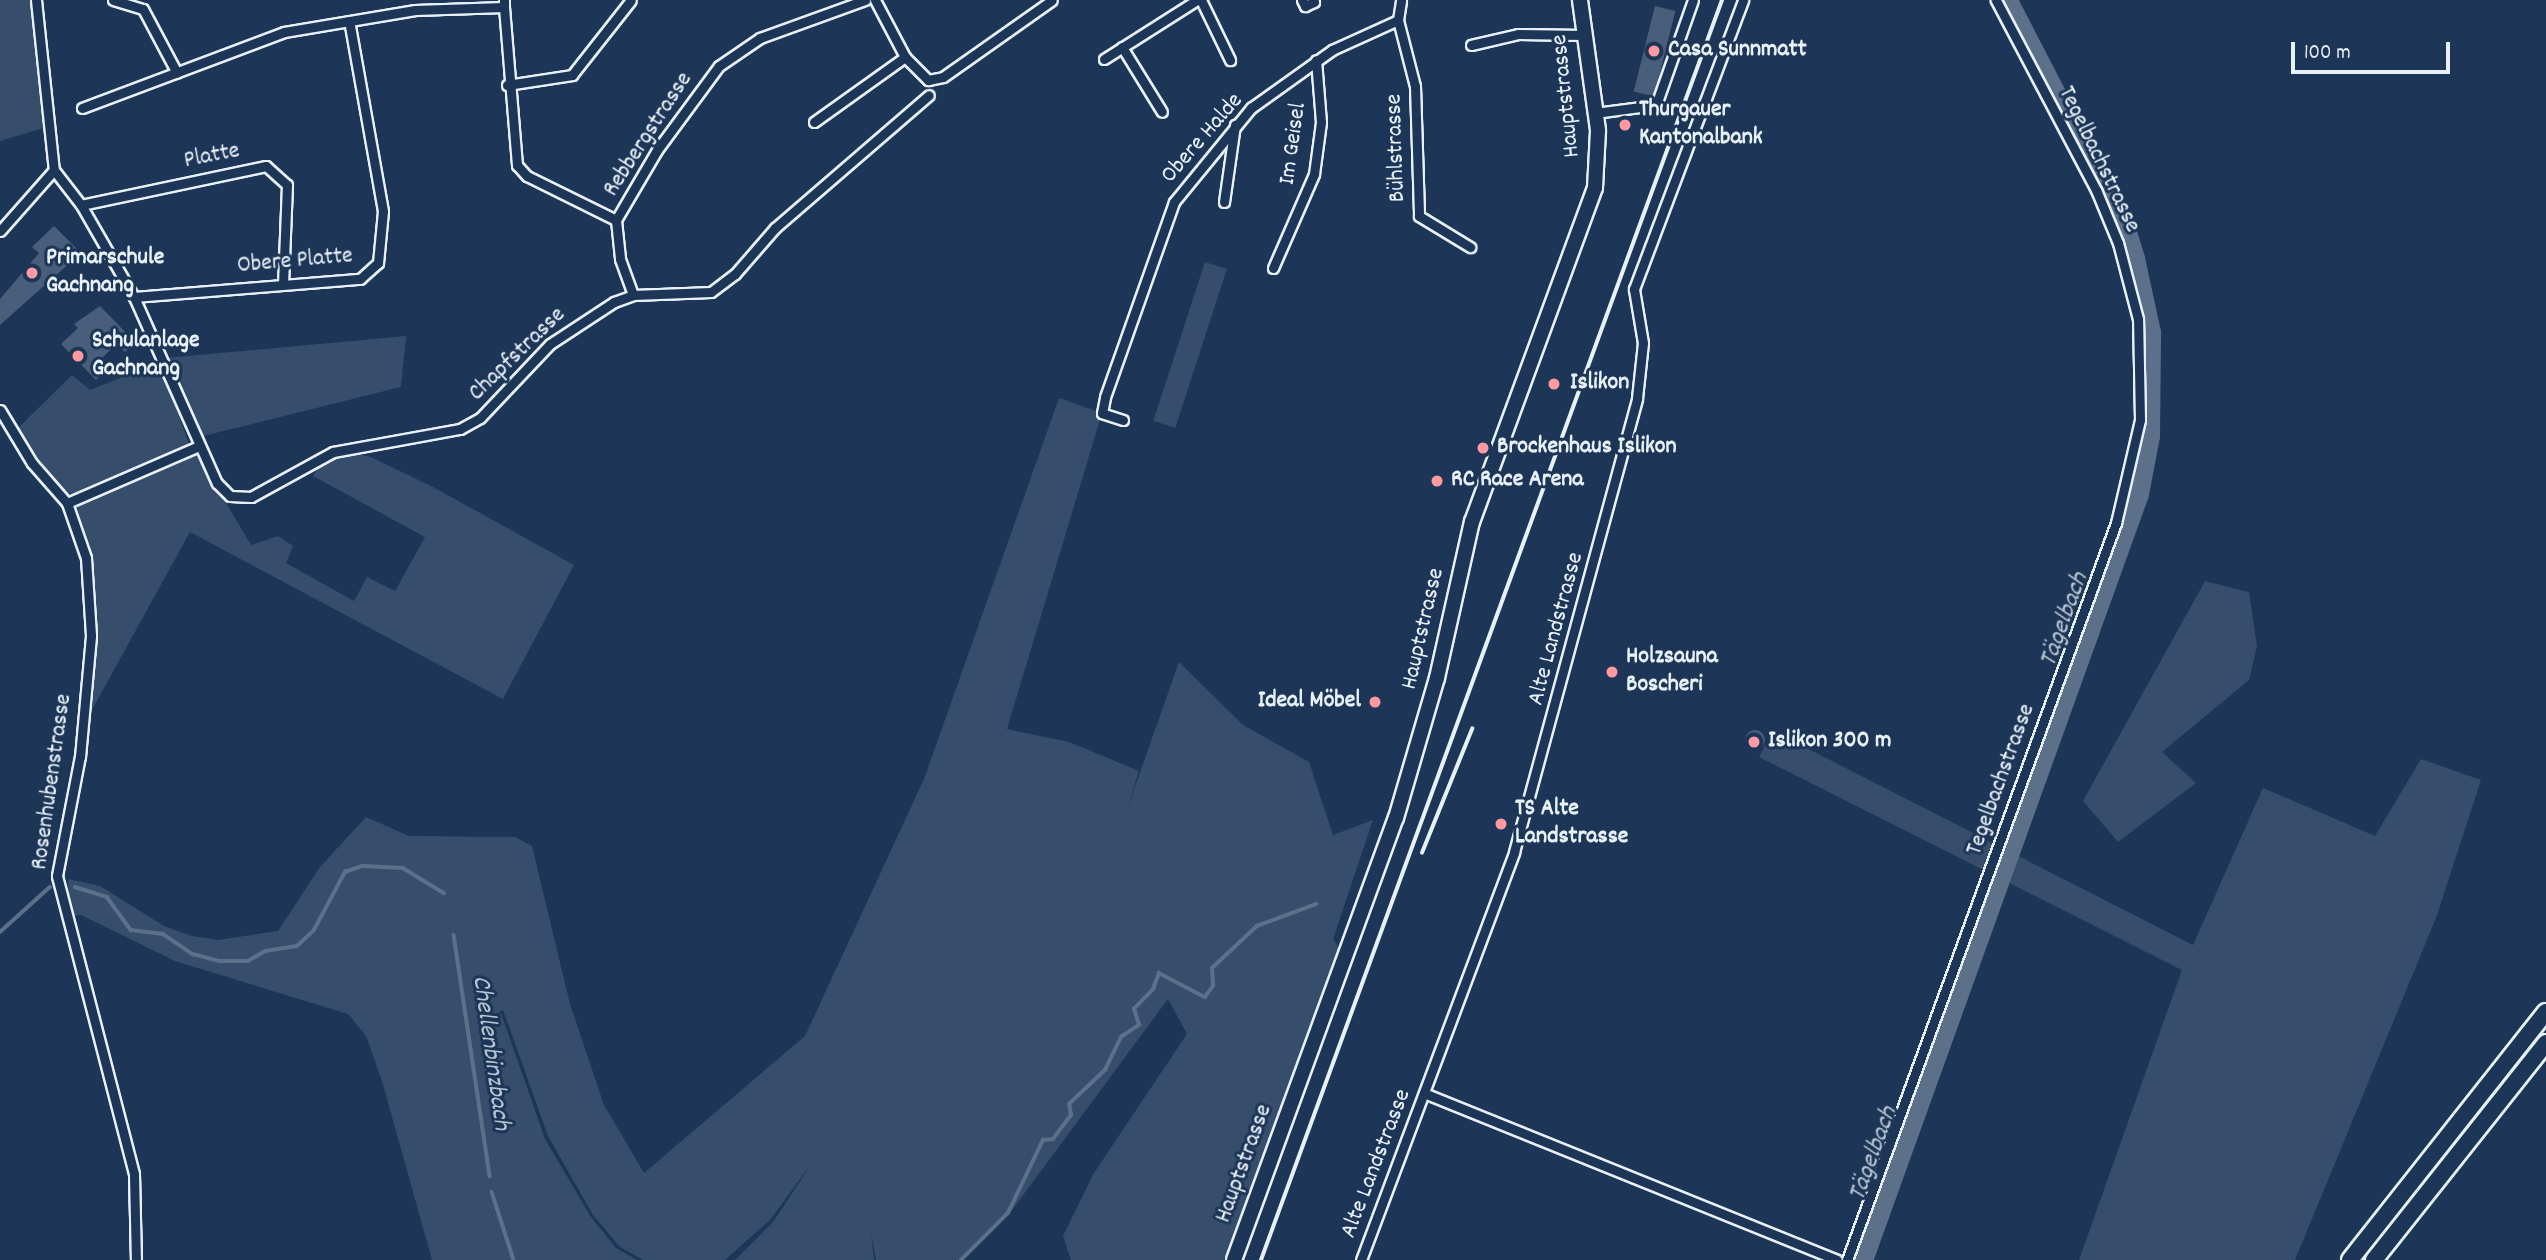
<!DOCTYPE html>
<html>
<head>
<meta charset="utf-8">
<style>
	body { margin:0 }
	#map { position:relative; width:2546px; height:1260px; overflow:hidden; background:#1d3557; font-family:Dekko,sans-serif }
	div>[style] { position:absolute }
	[style*='--x'] { left:calc(var(--x)*1px); top:calc(var(--y)*1px); width:calc(var(--w)*1px); rotate:calc(var(--a)*1deg) }
	.green>* { inset:0; background:#374d6c; transform-origin:0 0 }
	.stream>* { height:3.5px; margin:-1.75px; padding:0 1.75px; transform-origin:1.75px; border-radius:1.75px; background:#5d7089 }
	.river>* { height:19px; margin:-9.5px; padding:0 9.5px; transform-origin:9.5px; border-radius:9.5px; background:#5d7089 }
	.building>* { inset:0; background:#495e7a; transform-origin:0 0 }
	.round { border-radius:50% }
	.roads { filter:drop-shadow(2px 0 #e8f1f8) drop-shadow(-2px 0 #e8f1f8) drop-shadow(0 2px #e8f1f8) drop-shadow(0 -2px #e8f1f8) }
	.street>* { height:9px; margin:-4.5px; padding:0 4.5px; transform-origin:4.5px; border-radius:4.5px; background:#1d3557 }
	.primary>* { height:14px; margin:-7px; padding:0 7px; transform-origin:7px; border-radius:7px; background:#1d3557 }
	.highway>* { height:16px; margin:-8px; padding:0 8px; transform-origin:8px; border-radius:8px; background:#1d3557 }
	.rail>* { height:3.5px; margin:-1.75px; padding:0 1.75px; transform-origin:1.75px; border-radius:1.75px; background:#e8f1f8 }
	.dots>* { width:19px; height:19px; translate:-50% -50%; box-sizing:border-box; border:4px solid #1d3557; border-radius:50% }
	span { translate:-50% -50%; white-space:nowrap; text-align:center; line-height:1.15; -webkit-text-stroke:6px #1d3557; paint-order:stroke }
	.poi-label { font-size:24px; color:#e8f1f8; font-weight:700 }
	.left { translate:0 -50%; text-align:left }
	.right { translate:-100% -50%; text-align:right }
	.street-label { font-size:24px; color:#e8f1f8 }
	.water-label { font-size:26px; color:#b7c4d1; font-style:italic }
	.scale { position:absolute; left:2291px; top:42px; width:159px; height:32px; box-sizing:border-box; border:4px solid #e8f1f8; border-top:0; padding-left:9px; font-size:21px; line-height:24px; white-space:nowrap; color:#e8f1f8; -webkit-text-stroke:5px #1d3557; paint-order:stroke }
</style>
</head>
<body>
<div id="map">
	<div class="green">
		<div style="clip-path:polygon(0 0,32px 0,47px 127px,0 141px)"></div>
		<div style="left:1205px;top:262px;width:23px;height:167px;rotate:18deg"></div>
		<div style="clip-path:polygon(406px 336px,401px 387px,199px 437px,166px 358px)"></div>
		<div style="clip-path:polygon(148px 367px,153px 375px,163px 372px,189px 444px,77px 494px,66px 493px,16px 430px,72px 375px,90px 390px)"></div>
		<div style="clip-path:polygon(1059px 398px,1102px 413px,1007px 729px,1069px 742px,1139px 771px,1127px 809px,1179px 662px,1243px 725px,1309px 762px,1333px 835px,1373px 820px,1333px 939px,1339px 948px,1224px 1260px,1071px 1260px,1063px 1236px,1094px 1173px,1187px 1034px,1168px 999px,1010px 1213px,958px 1260px,876px 1260px,871px 1233px,874px 1260px,735px 1260px,773px 1222px,812px 1163px,770px 1220px,725px 1260px,643px 1260px,620px 1247px,593px 1215px,548px 1136px,503px 1010px,478px 1026px,501px 1013px,545px 1139px,591px 1217px,616px 1248px,637px 1260px,432px 1260px,382px 1081px,366px 1036px,348px 1014px,175px 961px,81px 915px,69px 916px,68px 879px,100px 886px,164px 926px,192px 936px,218px 940px,278px 931px,320px 867px,366px 817px,409px 836px,515px 837px,532px 846px,570px 1004px,604px 1105px,644px 1173px,805px 1036px,924px 779px)"></div>
		<div style="clip-path:polygon(348px 452px,371px 457px,433px 487px,574px 565px,503px 699px,190px 532px,88px 717px,96px 651px,94px 573px,76px 503px,197px 454px,251px 545px,278px 536px,293px 546px,286px 563px,354px 601px,367px 577px,395px 591px,425px 537px,313px 476px,320px 464px)"></div>
		<div style="clip-path:polygon(2205px 581px,2249px 592px,2257px 646px,2249px 680px,2162px 752px,2196px 783px,2118px 842px,2083px 801px)"></div>
		<div style="clip-path:polygon(1773px 731px,2193px 945px,2263px 788px,2375px 836px,2421px 759px,2481px 780px,2436px 918px,2295px 1260px,2079px 1260px,2182px 970px,1759px 757px)"></div>
	</div>
	<div class="stream">
		<div style="--x:75;--y:887;--w:34;--a:17"></div>
		<div style="--x:107;--y:897;--w:41;--a:54"></div>
		<div style="--x:131;--y:930;--w:32;--a:7"></div>
		<div style="--x:163;--y:934;--w:36;--a:34"></div>
		<div style="--x:193;--y:954;--w:28;--a:15"></div>
		<div style="--x:220;--y:961;--w:28;--a:0"></div>
		<div style="--x:248;--y:961;--w:20;--a:-30"></div>
		<div style="--x:265;--y:951;--w:32;--a:-9"></div>
		<div style="--x:297;--y:946;--w:23;--a:-43"></div>
		<div style="--x:314;--y:930;--w:66;--a:-61.9"></div>
		<div style="--x:345;--y:872;--w:18;--a:-19"></div>
		<div style="--x:362;--y:866;--w:41;--a:2.8"></div>
		<div style="--x:403;--y:868;--w:48;--a:31.4"></div>
		<div style="--x:0;--y:932;--w:67;--a:-42"></div>
		<div style="--x:454;--y:935;--w:244;--a:81.5"></div>
		<div style="--x:492;--y:1192;--w:71;--a:72.1"></div>
		<div style="--x:961;--y:1260;--w:66;--a:-45"></div>
		<div style="--x:1008;--y:1213;--w:81;--a:-64.4"></div>
		<div style="--x:1043;--y:1140;--w:10;--a:-6"></div>
		<div style="--x:1053;--y:1139;--w:30;--a:-53"></div>
		<div style="--x:1071;--y:1115;--w:11;--a:-100"></div>
		<div style="--x:1069;--y:1104;--w:50;--a:-43.4"></div>
		<div style="--x:1105;--y:1070;--w:37;--a:-64"></div>
		<div style="--x:1121;--y:1037;--w:22;--a:-34"></div>
		<div style="--x:1139;--y:1025;--w:17;--a:-107"></div>
		<div style="--x:1134;--y:1009;--w:28;--a:-46"></div>
		<div style="--x:1153;--y:989;--w:17;--a:-69"></div>
		<div style="--x:1159;--y:973;--w:52;--a:27.6"></div>
		<div style="--x:1205;--y:997;--w:14;--a:-54"></div>
		<div style="--x:1213;--y:986;--w:18;--a:-93"></div>
		<div style="--x:1212;--y:968;--w:62;--a:-43"></div>
		<div style="--x:1257;--y:926;--w:63;--a:-20.4"></div>
	</div>
	<div class="river">
		<div style="--x:1863;--y:1260;--w:814;--a:-70.19"></div>
		<div style="--x:2139;--y:494;--w:59;--a:-79.3"></div>
		<div style="--x:2150;--y:436;--w:104;--a:-89.4"></div>
		<div style="--x:2151;--y:332;--w:76;--a:-102.2"></div>
		<div style="--x:2135;--y:258;--w:34;--a:-107"></div>
		<div style="--x:2125;--y:226;--w:254;--a:-117.4"></div>
	</div>
	<div class="building">
		<div style="left:1655px;top:6px;width:21px;height:88px;rotate:14deg"></div>
		<div style="clip-path:polygon(54px 226px,81px 253px,0 325px,0 299px,39px 253px,32px 247px)"></div>
		<div style="clip-path:polygon(100px 306px,135px 342px,125px 352px,116px 344px,99px 361px,107px 370px,96px 380px,61px 344px,78px 328px,74px 324px)"></div>
		<div class="round" style="left:1745px;top:730px;width:20px;height:20px"></div>
	</div>
	<div class="roads">
		<div class="street">
			<div style="--x:36;--y:0;--w:171;--a:84"></div>
			<div style="--x:113;--y:0;--w:31;--a:17"></div>
			<div style="--x:143;--y:9;--w:72;--a:62"></div>
			<div style="--x:875;--y:0;--w:64;--a:62.2"></div>
			<div style="--x:905;--y:57;--w:33;--a:45"></div>
			<div style="--x:928;--y:80;--w:15;--a:-11"></div>
			<div style="--x:943;--y:77;--w:133;--a:-35.2"></div>
			<div style="--x:1201;--y:0;--w:67;--a:64.2"></div>
			<div style="--x:1302;--y:0;--w:7;--a:63"></div>
			<div style="--x:1305;--y:6;--w:10;--a:-24"></div>
			<div style="--x:504;--y:7;--w:159;--a:85.3"></div>
			<div style="--x:517;--y:165;--w:15;--a:48"></div>
			<div style="--x:527;--y:176;--w:99;--a:26.3"></div>
			<div style="--x:616;--y:220;--w:39;--a:84"></div>
			<div style="--x:620;--y:259;--w:38;--a:70"></div>
			<div style="--x:1398;--y:20;--w:68;--a:75.6"></div>
			<div style="--x:1415;--y:86;--w:130;--a:88.2"></div>
			<div style="--x:1419;--y:216;--w:60;--a:31.3"></div>
			<div style="--x:1398;--y:20;--w:20;--a:-81"></div>
			<div style="--x:1471;--y:45;--w:48;--a:-13.2"></div>
			<div style="--x:1518;--y:34;--w:66;--a:0.9"></div>
			<div style="--x:1122;--y:47;--w:76;--a:58.4"></div>
			<div style="--x:1104;--y:59;--w:110;--a:-32.4"></div>
			<div style="--x:507;--y:85;--w:66;--a:-8.7"></div>
			<div style="--x:572;--y:75;--w:95;--a:-51.8"></div>
			<div style="--x:82;--y:108;--w:216;--a:-20.6"></div>
			<div style="--x:284;--y:32;--w:133;--a:-9.5"></div>
			<div style="--x:415;--y:10;--w:89;--a:-1.9"></div>
			<div style="--x:504;--y:7;--w:7;--a:-90"></div>
			<div style="--x:1595;--y:113;--w:62;--a:-7.5"></div>
			<div style="--x:1656;--y:105;--w:111;--a:-70.6"></div>
			<div style="--x:814;--y:122;--w:112;--a:-35.5"></div>
			<div style="--x:54;--y:170;--w:44;--a:52.4"></div>
			<div style="--x:81;--y:205;--w:106;--a:60.1"></div>
			<div style="--x:134;--y:297;--w:204;--a:66"></div>
			<div style="--x:217;--y:483;--w:18;--a:45"></div>
			<div style="--x:230;--y:496;--w:21;--a:3"></div>
			<div style="--x:251;--y:497;--w:94;--a:-28.8"></div>
			<div style="--x:333;--y:452;--w:129;--a:-10.3"></div>
			<div style="--x:460;--y:429;--w:23;--a:-29"></div>
			<div style="--x:480;--y:418;--w:102;--a:-46.6"></div>
			<div style="--x:550;--y:344;--w:77;--a:-33.3"></div>
			<div style="--x:614;--y:302;--w:20;--a:-20"></div>
			<div style="--x:633;--y:295;--w:78;--a:-2.2"></div>
			<div style="--x:711;--y:292;--w:30;--a:-37"></div>
			<div style="--x:735;--y:274;--w:61;--a:-49"></div>
			<div style="--x:775;--y:228;--w:203;--a:-40.8"></div>
			<div style="--x:1224;--y:202;--w:78;--a:-81.9"></div>
			<div style="--x:81;--y:205;--w:189;--a:-11.9"></div>
			<div style="--x:266;--y:166;--w:28;--a:42"></div>
			<div style="--x:287;--y:185;--w:99;--a:92.3"></div>
			<div style="--x:616;--y:220;--w:81;--a:-59.6"></div>
			<div style="--x:657;--y:150;--w:104;--a:-53.6"></div>
			<div style="--x:719;--y:66;--w:50;--a:-34.3"></div>
			<div style="--x:760;--y:38;--w:112;--a:-19.9"></div>
			<div style="--x:0;--y:231;--w:81;--a:-48.5"></div>
			<div style="--x:1273;--y:268;--w:103;--a:-66.4"></div>
			<div style="--x:1314;--y:174;--w:52;--a:-82.3"></div>
			<div style="--x:1321;--y:122;--w:62;--a:-94.6"></div>
			<div style="--x:134;--y:297;--w:227;--a:-4.6"></div>
			<div style="--x:360;--y:279;--w:24;--a:-42"></div>
			<div style="--x:378;--y:263;--w:52;--a:-84.5"></div>
			<div style="--x:383;--y:211;--w:193;--a:-100.1"></div>
			<div style="--x:0;--y:410;--w:62;--a:58.9"></div>
			<div style="--x:32;--y:463;--w:53;--a:48.8"></div>
			<div style="--x:67;--y:503;--w:58;--a:70.9"></div>
			<div style="--x:86;--y:558;--w:78;--a:86.3"></div>
			<div style="--x:91;--y:636;--w:121;--a:95.2"></div>
			<div style="--x:80;--y:756;--w:122;--a:100.9"></div>
			<div style="--x:57;--y:876;--w:308;--a:75.5"></div>
			<div style="--x:134;--y:1174;--w:86;--a:88.7"></div>
			<div style="--x:1123;--y:420;--w:22;--a:-162"></div>
			<div style="--x:1102;--y:413;--w:16;--a:-79"></div>
			<div style="--x:1105;--y:397;--w:207;--a:-70.5"></div>
			<div style="--x:1174;--y:202;--w:122;--a:-50.7"></div>
			<div style="--x:1251;--y:108;--w:100;--a:-35.6"></div>
			<div style="--x:1332;--y:50;--w:72;--a:-24.4"></div>
			<div style="--x:67;--y:503;--w:144;--a:-23.4"></div>
			<div style="--x:1424;--y:1093;--w:445;--a:22"></div>
			<div style="--x:1361;--y:1260;--w:436;--a:-69.4"></div>
			<div style="--x:1514;--y:852;--w:470;--a:-74.8"></div>
			<div style="--x:1637;--y:398;--w:55;--a:-83.8"></div>
			<div style="--x:1643;--y:343;--w:55;--a:-99.5"></div>
			<div style="--x:1634;--y:289;--w:309;--a:-69.3"></div>
			<div style="--x:1847;--y:1260;--w:785;--a:-69.95"></div>
			<div style="--x:2116;--y:523;--w:106;--a:-76.9"></div>
			<div style="--x:2140;--y:420;--w:101;--a:-91.1"></div>
			<div style="--x:2138;--y:319;--w:79;--a:-104.7"></div>
			<div style="--x:2118;--y:243;--w:57;--a:-112.5"></div>
			<div style="--x:2096;--y:190;--w:215;--a:-117.8"></div>
		</div>
		<div class="primary">
			<div style="--x:1234;--y:1260;--w:471;--a:-69.9"></div>
			<div style="--x:1396;--y:818;--w:146;--a:-73.7"></div>
			<div style="--x:1437;--y:678;--w:160;--a:-77.4"></div>
			<div style="--x:1472;--y:522;--w:356;--a:-69.8"></div>
			<div style="--x:1595;--y:188;--w:58;--a:-87"></div>
			<div style="--x:1598;--y:130;--w:131;--a:-97.9"></div>
		</div>
		<div class="highway">
			<div style="--x:2350;--y:1260;--w:316;--a:-51.7"></div>
			<div style="--x:2374;--y:1260;--w:277;--a:-51.6"></div>
		</div>
	</div>
	<div class="rail">
		<div style="--x:1422;--y:853;--w:134;--a:-68"></div>
		<div style="--x:1261;--y:1260;--w:1342;--a:-69.9"></div>
	</div>
	<div class="dots">
		<div style="left:1654px;top:51px;background:#ff9aa2"></div>
		<div style="left:1625px;top:125px;background:#ff9aa2"></div>
		<div style="left:32px;top:273px;background:#ff9aa2"></div>
		<div style="left:78px;top:356px;background:#ff9aa2"></div>
		<div style="left:1554px;top:384px;background:#ff9aa2"></div>
		<div style="left:1483px;top:448px;background:#ff9aa2"></div>
		<div style="left:1437px;top:481px;background:#ff9aa2"></div>
		<div style="left:1612px;top:672px;background:#ff9aa2"></div>
		<div style="left:1375px;top:702px;background:#ff9aa2"></div>
		<div style="left:1754px;top:742px;background:#ff9aa2"></div>
		<div style="left:1501px;top:824px;background:#ff9aa2"></div>
	</div>
	<div class="poi-label">
		<span class="left" style="left:1668px;top:51px">Casa Sunnmatt</span>
		<span class="left" style="left:1639px;top:125px">Thurgauer<br>Kantonalbank</span>
		<span class="left" style="left:46px;top:273px">Primarschule<br>Gachnang</span>
		<span class="left" style="left:92px;top:356px">Schulanlage<br>Gachnang</span>
		<span class="left" style="left:1570px;top:384px">Islikon</span>
		<span class="left" style="left:1497px;top:448px">Brockenhaus Islikon</span>
		<span class="left" style="left:1451px;top:481px">RC Race Arena</span>
		<span class="left" style="left:1626px;top:672px">Holzsauna<br>Boscheri</span>
		<span class="right" style="left:1361px;top:702px">Ideal Möbel</span>
		<span class="left" style="left:1768px;top:742px">Islikon 300 m</span>
		<span class="left" style="left:1515px;top:824px">TS Alte<br>Landstrasse</span>
	</div>
	<div class="street-label">
		<span style="left:1567px;top:96px;rotate:-96deg">Hauptstrasse</span>
		<span style="left:649px;top:135px;rotate:-57deg">Rebbergstrasse</span>
		<span style="left:1203px;top:139px;rotate:-49deg">Obere Halde</span>
		<span style="left:1294px;top:144px;rotate:-82deg">Im Geisel</span>
		<span style="left:1397px;top:148px;rotate:-92deg">Bühlstrasse</span>
		<span style="left:212px;top:157px;rotate:-11deg">Platte</span>
		<span style="left:2098px;top:160px;rotate:64deg">Tegelbachstrasse</span>
		<span style="left:295px;top:262px;rotate:-5deg">Obere Platte</span>
		<span style="left:518px;top:355px;rotate:-44deg">Chapfstrasse</span>
		<span style="left:1424px;top:629px;rotate:-77deg">Hauptstrasse</span>
		<span style="left:1557px;top:629px;rotate:-75deg">Alte Landstrasse</span>
		<span style="left:2002px;top:780px;rotate:-70deg">Tegelbachstrasse</span>
		<span style="left:53px;top:782px;rotate:-82deg">Rosenhubenstrasse</span>
		<span style="left:1245px;top:1164px;rotate:-70deg">Hauptstrasse</span>
		<span style="left:1377px;top:1164px;rotate:-69deg">Alte Landstrasse</span>
	</div>
	<div class="water-label">
		<span style="left:2065px;top:620px;rotate:-70deg">Tägelbach</span>
		<span style="left:490px;top:1053px;rotate:82deg">Chellenbinzbach</span>
		<span style="left:1874px;top:1154px;rotate:-70deg">Tägelbach</span>
	</div>
	<div class="scale">100 m</div>
</div>
</body>
</html>
